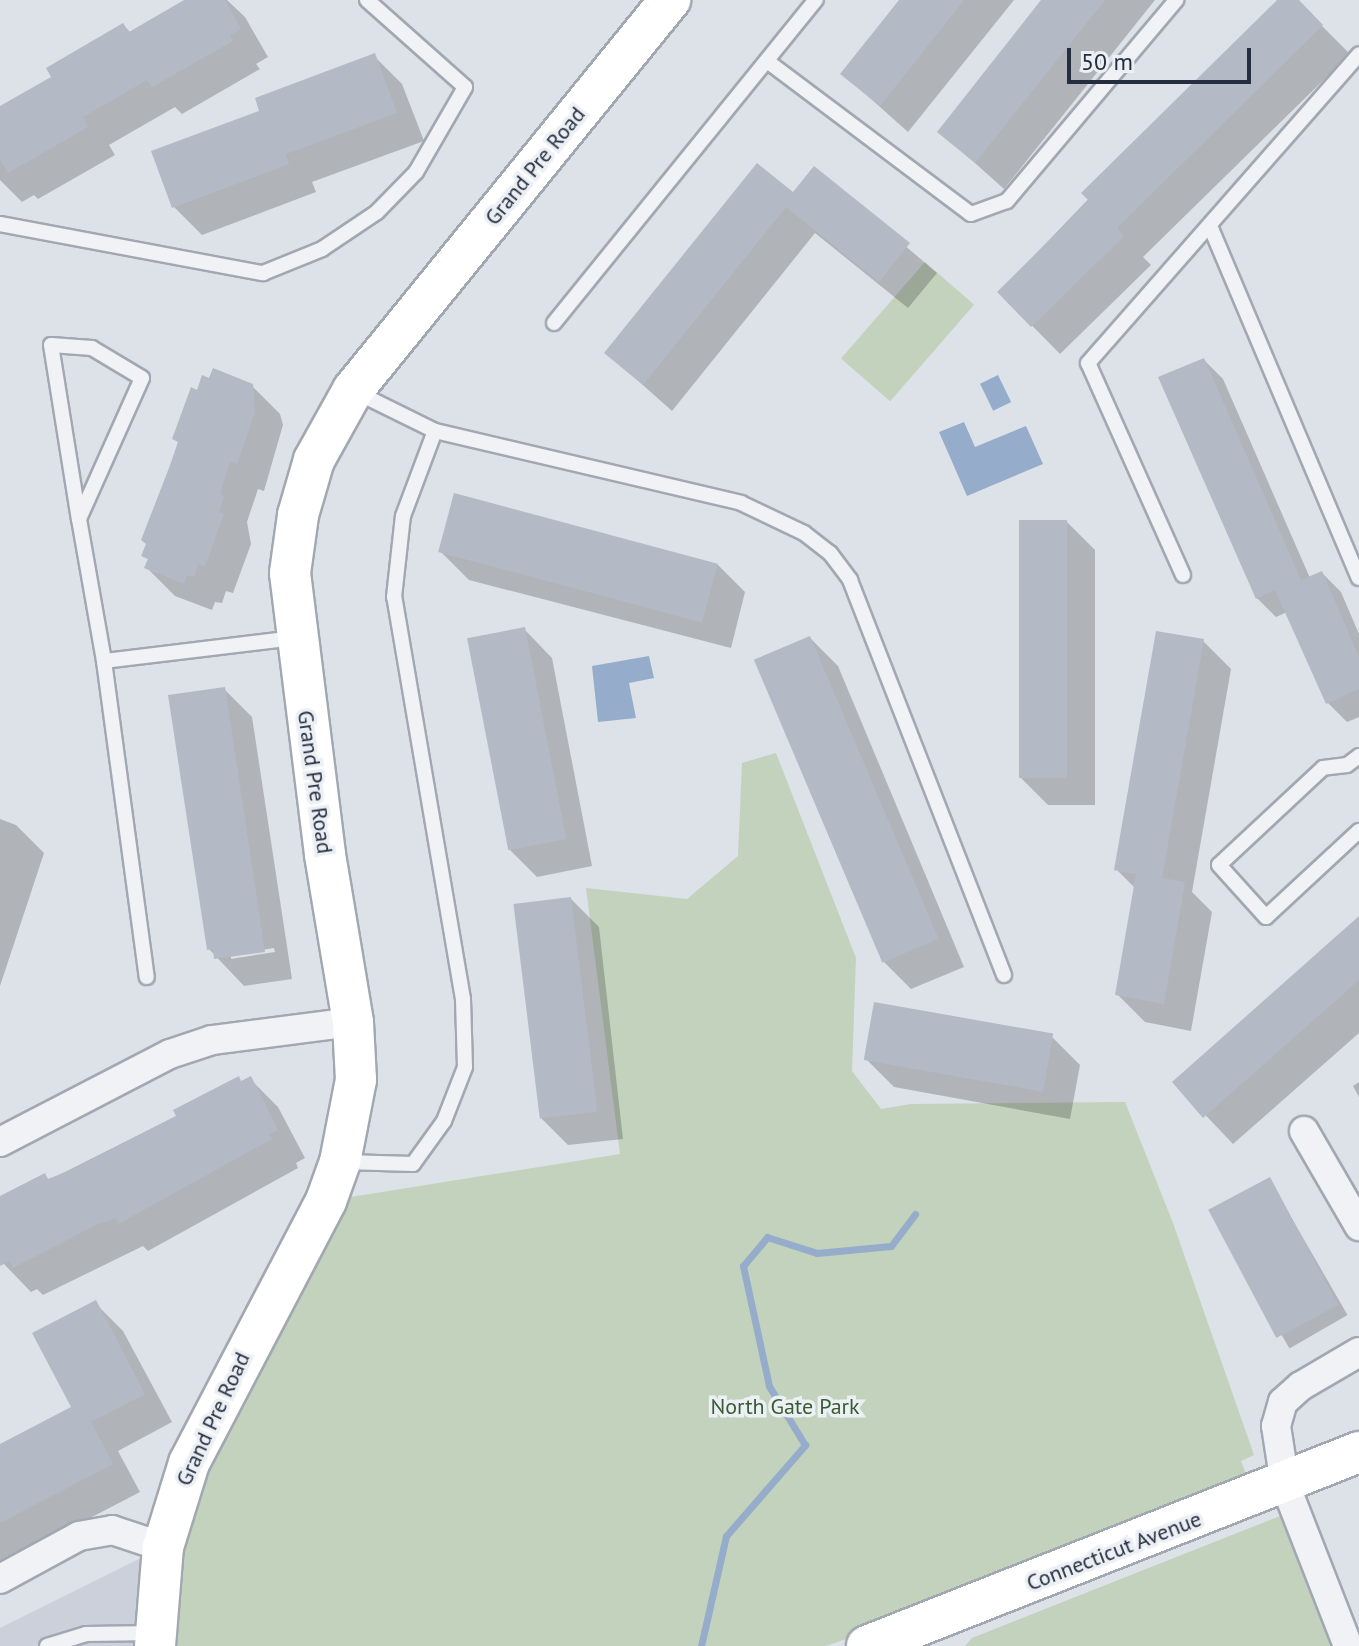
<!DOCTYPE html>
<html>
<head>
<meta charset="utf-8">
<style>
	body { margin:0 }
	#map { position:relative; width:1359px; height:1646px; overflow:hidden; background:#dde1e8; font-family:"PT Sans",sans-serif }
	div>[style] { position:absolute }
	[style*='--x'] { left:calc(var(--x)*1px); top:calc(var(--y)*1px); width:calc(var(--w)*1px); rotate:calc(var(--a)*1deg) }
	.built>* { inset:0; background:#cbd0da }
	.green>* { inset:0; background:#c2d2bd; transform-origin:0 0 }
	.water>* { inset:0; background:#95adcb; transform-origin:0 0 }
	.shadow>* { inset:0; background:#0003; transform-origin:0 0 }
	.stream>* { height:7px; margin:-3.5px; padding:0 3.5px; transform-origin:3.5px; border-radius:3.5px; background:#95adcb }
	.building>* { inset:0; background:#b4bac5; transform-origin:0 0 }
	.roads { filter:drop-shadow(2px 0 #a2a8b2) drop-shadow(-2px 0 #a2a8b2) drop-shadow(0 2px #a2a8b2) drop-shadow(0 -2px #a2a8b2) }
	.lane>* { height:14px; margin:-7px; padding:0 7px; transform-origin:7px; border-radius:7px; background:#f0f2f6 }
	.street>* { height:28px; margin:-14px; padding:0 14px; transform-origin:14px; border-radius:14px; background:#f0f2f6 }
	.secondary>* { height:40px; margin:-20px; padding:0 20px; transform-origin:20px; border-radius:20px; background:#fff }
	span { translate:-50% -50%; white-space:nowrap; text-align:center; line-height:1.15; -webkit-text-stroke:7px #ecf0f5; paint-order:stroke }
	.street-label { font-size:22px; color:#252e3f }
	.park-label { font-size:22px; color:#385c32 }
	.scale { position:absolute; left:1067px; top:48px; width:184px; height:36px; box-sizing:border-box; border:4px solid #252e3f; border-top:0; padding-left:10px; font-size:24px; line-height:28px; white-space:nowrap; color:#252e3f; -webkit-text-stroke:6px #ecf0f5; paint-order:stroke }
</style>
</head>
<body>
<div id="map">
	<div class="built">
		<div style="clip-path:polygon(163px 1547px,155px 1646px,0 1646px,0 1628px)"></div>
	</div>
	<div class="green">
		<div style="left:925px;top:262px;width:65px;height:128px;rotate:41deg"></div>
		<div style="clip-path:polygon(776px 753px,856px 958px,852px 1071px,881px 1109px,911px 1104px,1125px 1102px,1173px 1223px,1254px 1455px,1241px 1461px,1254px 1496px,826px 1646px,155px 1646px,163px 1547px,326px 1201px,620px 1154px,586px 888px,687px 899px,738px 856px,742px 763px)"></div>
		<div style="clip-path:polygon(1280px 1516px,1331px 1646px,965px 1646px,972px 1638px)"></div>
	</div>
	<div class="water">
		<div style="left:998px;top:375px;width:30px;height:20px;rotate:64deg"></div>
		<div style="clip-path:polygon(964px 422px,975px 447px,1026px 426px,1043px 464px,967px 496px,939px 432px)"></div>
		<div style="clip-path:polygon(649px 656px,654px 678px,629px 683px,636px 718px,598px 722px,592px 666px)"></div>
	</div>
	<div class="shadow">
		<div style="clip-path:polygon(188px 0,227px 0,245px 17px,268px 57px,256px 64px,260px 69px,182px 114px,175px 107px,109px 145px,115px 155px,38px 199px,34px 195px,22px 202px,0 180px,0 109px,54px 78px,123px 25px,131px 33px)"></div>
		<div style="clip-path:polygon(902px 0,1014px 0,908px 132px,843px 74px)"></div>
		<div style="clip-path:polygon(1044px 0,1155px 0,1004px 189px,939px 131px)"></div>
		<div style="clip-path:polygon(1280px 0,1296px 0,1350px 54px,1143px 257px,1151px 265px,1060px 354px,999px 292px)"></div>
		<div style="clip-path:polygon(374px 56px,402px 84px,424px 141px,312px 182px,316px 192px,202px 235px,174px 207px,262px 112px)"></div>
		<div style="clip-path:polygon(814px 168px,937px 273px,908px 308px,815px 233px,672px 411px,607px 353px,793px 195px)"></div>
		<div style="clip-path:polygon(1204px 360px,1223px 379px,1310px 578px,1322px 573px,1341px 592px,1359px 634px,1359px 717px,1347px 722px,1328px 703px,1287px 612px,1276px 617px,1257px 598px)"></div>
		<div style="clip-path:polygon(252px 386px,280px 414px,283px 425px,264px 491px,258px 489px,247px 522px,251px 544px,233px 593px,226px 591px,222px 603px,215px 602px,212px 610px,175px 596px,147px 568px,150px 561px,144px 556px,198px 392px)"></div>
		<div style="clip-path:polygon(1067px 522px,1095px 550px,1095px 805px,1048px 805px,1020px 777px)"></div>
		<div style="clip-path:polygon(441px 552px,717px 564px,745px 592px,731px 648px,469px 580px)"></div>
		<div style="clip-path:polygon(525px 630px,552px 658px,592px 866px,537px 877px,509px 849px)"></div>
		<div style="clip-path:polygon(810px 638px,838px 666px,964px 967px,911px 989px,883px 961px)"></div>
		<div style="clip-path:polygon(1203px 641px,1231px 669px,1192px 892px,1212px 912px,1191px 1031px,1145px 1022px,1117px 994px,1136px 889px,1116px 869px)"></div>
		<div style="clip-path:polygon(evenodd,224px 689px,252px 717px,292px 979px,244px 986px,209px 949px,224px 689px,274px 948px,275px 952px,231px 959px,231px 955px,274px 948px)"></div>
		<div style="clip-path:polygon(0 819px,16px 825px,44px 853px,0 986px)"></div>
		<div style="clip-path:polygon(571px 899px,599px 927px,623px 1139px,568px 1145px,540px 1117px)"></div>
		<div style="clip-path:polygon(1359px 919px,1359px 1033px,1233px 1144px,1174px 1082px)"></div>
		<div style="clip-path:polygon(1052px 1037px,1080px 1065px,1070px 1119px,894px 1087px,866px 1059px)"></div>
		<div style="clip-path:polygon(250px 1079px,278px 1107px,305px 1158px,296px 1163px,298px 1168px,148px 1251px,143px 1246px,43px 1295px,37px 1289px,31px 1292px,4px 1264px,0 1198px,49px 1180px)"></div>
		<div style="clip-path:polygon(1359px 1082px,1359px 1097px,1353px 1086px)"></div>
		<div style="left:1269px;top:1179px;width:157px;height:67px;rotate:60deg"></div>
		<div style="clip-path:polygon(95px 1303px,123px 1331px,172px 1422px,118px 1451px,140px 1492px,0 1565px,0 1447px,74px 1408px)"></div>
	</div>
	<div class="stream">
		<div style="--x:701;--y:1646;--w:113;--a:-77.2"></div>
		<div style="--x:726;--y:1536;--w:121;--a:-49"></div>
		<div style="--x:805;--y:1445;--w:69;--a:-121.4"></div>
		<div style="--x:769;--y:1386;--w:123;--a:-102.2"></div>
		<div style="--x:743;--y:1266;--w:38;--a:-50"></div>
		<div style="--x:767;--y:1237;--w:52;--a:17.7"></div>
		<div style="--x:817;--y:1253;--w:74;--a:-5.4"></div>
		<div style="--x:891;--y:1246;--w:40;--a:-53"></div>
	</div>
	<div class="building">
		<div style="clip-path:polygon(184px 0,225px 0,241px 29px,230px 35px,233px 41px,152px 87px,147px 80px,83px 117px,88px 127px,8px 173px,0 160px,0 106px,51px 77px,46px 68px,123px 23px,129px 32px)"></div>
		<div style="clip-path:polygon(899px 0,964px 0,880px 106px,840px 74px)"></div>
		<div style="clip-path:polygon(1041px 0,1105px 0,975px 163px,937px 132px)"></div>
		<div style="clip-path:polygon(1277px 0,1299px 0,1323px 25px,1117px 228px,1124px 236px,1031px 327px,997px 292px,1089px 201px,1081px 193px)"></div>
		<div style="clip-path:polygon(375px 53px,397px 113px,286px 154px,289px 164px,172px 208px,151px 151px,259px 111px,255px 98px)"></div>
		<div style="clip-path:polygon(757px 163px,793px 192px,814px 166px,910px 243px,879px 282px,786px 207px,643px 385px,604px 353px)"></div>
		<div style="clip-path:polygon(1204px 358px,1301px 580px,1322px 571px,1359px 657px,1359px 689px,1326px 704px,1275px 590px,1256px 599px,1158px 377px)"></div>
		<div style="clip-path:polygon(213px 368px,253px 384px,255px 412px,237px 464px,230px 462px,220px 494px,224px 497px,219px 512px,224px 514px,205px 566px,198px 564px,194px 577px,187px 575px,184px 584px,144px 568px,148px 559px,141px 556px,146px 544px,141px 540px,169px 468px,178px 442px,172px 439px,191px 387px,197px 390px,202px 375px,209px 378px)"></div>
		<div style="left:454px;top:493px;width:273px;height:61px;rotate:15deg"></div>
		<div style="left:1019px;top:520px;width:48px;height:258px"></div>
		<div style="left:525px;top:627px;width:216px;height:59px;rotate:79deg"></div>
		<div style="clip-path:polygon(1156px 631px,1204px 639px,1162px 878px,1185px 882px,1164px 1004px,1115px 995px,1136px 874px,1114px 870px)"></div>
		<div style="left:810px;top:636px;width:329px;height:61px;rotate:67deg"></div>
		<div style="clip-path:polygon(225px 687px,265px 952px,214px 959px,213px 949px,207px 950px,168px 695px)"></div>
		<div style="left:571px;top:897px;width:216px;height:58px;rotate:83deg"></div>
		<div style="clip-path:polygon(1359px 916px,1359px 980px,1203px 1118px,1172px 1082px)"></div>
		<div style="left:874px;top:1002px;width:182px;height:59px;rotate:10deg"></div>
		<div style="clip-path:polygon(239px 1076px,241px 1081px,251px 1076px,278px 1130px,269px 1134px,272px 1139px,118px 1224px,116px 1218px,96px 1225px,13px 1268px,10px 1261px,0 1266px,0 1196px,45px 1173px,48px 1179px,68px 1171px,176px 1116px,173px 1110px)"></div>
		<div style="left:1270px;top:1177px;width:145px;height:70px;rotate:62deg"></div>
		<div style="clip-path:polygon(96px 1300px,145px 1394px,91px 1422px,113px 1464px,0 1523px,0 1444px,71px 1407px,32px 1333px)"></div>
	</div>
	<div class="roads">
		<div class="lane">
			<div style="--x:767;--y:61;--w:255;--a:36.9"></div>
			<div style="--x:971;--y:214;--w:38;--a:-20"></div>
			<div style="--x:1007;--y:201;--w:263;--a:-49.9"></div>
			<div style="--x:0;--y:224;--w:268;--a:10.6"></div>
			<div style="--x:263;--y:273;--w:64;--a:-22.1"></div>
			<div style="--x:322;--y:249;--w:66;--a:-33.9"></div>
			<div style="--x:377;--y:212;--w:56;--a:-45.7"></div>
			<div style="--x:416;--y:172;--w:98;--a:-60"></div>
			<div style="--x:465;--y:87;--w:131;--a:-138.4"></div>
			<div style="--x:1210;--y:226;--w:382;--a:67.1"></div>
			<div style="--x:554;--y:323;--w:416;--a:-51"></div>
			<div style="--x:356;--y:392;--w:88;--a:26.3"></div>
			<div style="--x:435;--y:431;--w:314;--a:13.2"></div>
			<div style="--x:741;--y:503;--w:70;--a:25.5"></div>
			<div style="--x:804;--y:533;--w:33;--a:38"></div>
			<div style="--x:830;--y:553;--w:34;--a:53"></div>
			<div style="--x:850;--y:580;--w:424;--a:68.7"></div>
			<div style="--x:79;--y:519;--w:154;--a:-65.9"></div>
			<div style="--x:142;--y:378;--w:58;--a:-149"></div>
			<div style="--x:92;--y:348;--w:41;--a:-175.8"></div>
			<div style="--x:51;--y:345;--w:176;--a:80.9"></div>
			<div style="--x:79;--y:519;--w:144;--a:80"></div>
			<div style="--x:104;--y:661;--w:319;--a:82.3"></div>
			<div style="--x:1183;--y:575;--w:232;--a:-114.1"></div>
			<div style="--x:1088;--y:363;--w:411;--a:-48.7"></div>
			<div style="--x:104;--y:661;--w:191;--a:-6.9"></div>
			<div style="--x:1359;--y:756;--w:15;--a:143"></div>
			<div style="--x:1347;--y:765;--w:24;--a:173"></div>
			<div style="--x:1323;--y:768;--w:142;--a:137"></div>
			<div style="--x:1219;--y:865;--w:70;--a:47.9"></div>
			<div style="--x:1266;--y:917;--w:127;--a:-42.8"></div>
			<div style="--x:345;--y:1162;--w:68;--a:1.7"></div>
			<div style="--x:413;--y:1164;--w:53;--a:-54.2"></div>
			<div style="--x:444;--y:1121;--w:58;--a:-68.7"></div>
			<div style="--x:465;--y:1067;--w:68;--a:-91.7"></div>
			<div style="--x:463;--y:999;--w:408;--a:-99.7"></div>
			<div style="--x:394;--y:597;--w:81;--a:-83.7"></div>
			<div style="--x:403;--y:516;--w:91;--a:-69.4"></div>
			<div style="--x:47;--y:1646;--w:41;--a:-17.1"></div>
			<div style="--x:86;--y:1634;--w:68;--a:-0.8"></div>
		</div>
		<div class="street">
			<div style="--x:1304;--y:1131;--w:110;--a:59.9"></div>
			<div style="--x:0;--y:1142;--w:191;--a:-27.4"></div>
			<div style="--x:170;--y:1054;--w:44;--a:-18.4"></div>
			<div style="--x:212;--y:1040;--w:142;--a:-7.3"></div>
			<div style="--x:0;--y:1579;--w:90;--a:-28.6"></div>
			<div style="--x:79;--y:1536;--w:34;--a:-10"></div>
			<div style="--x:112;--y:1530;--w:54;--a:18.4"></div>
			<div style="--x:1348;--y:1646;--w:174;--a:-111.3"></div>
			<div style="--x:1285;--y:1484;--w:59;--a:-98.8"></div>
			<div style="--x:1276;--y:1426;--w:25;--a:-74"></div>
			<div style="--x:1283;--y:1402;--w:24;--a:-42"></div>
			<div style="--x:1301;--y:1386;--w:67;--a:-30.4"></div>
		</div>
		<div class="secondary">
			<div style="--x:155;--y:1646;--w:99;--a:-85.4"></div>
			<div style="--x:163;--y:1547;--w:88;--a:-72.8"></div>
			<div style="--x:189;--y:1463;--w:296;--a:-62.4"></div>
			<div style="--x:326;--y:1201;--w:41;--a:-70.3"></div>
			<div style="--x:340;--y:1162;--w:84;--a:-79"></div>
			<div style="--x:356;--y:1080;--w:58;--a:-93"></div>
			<div style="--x:353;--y:1022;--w:170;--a:-99.5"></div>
			<div style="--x:325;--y:854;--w:283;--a:-97.1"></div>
			<div style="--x:290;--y:573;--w:59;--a:-82.1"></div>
			<div style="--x:298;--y:515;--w:57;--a:-73.8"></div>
			<div style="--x:314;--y:460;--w:80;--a:-60.9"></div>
			<div style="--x:353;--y:390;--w:503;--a:-50.9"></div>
			<div style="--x:867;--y:1646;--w:529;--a:-21.52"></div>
		</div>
	</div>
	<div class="street-label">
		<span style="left:535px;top:166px;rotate:-51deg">Grand Pre Road</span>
		<span style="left:315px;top:782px;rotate:82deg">Grand Pre Road</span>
		<span style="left:213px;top:1419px;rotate:-65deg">Grand Pre Road</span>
		<span style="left:1114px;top:1551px;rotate:-21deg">Connecticut Avenue</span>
	</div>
	<div class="park-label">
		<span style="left:785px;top:1407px">North Gate Park</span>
	</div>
	<div class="scale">50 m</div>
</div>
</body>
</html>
